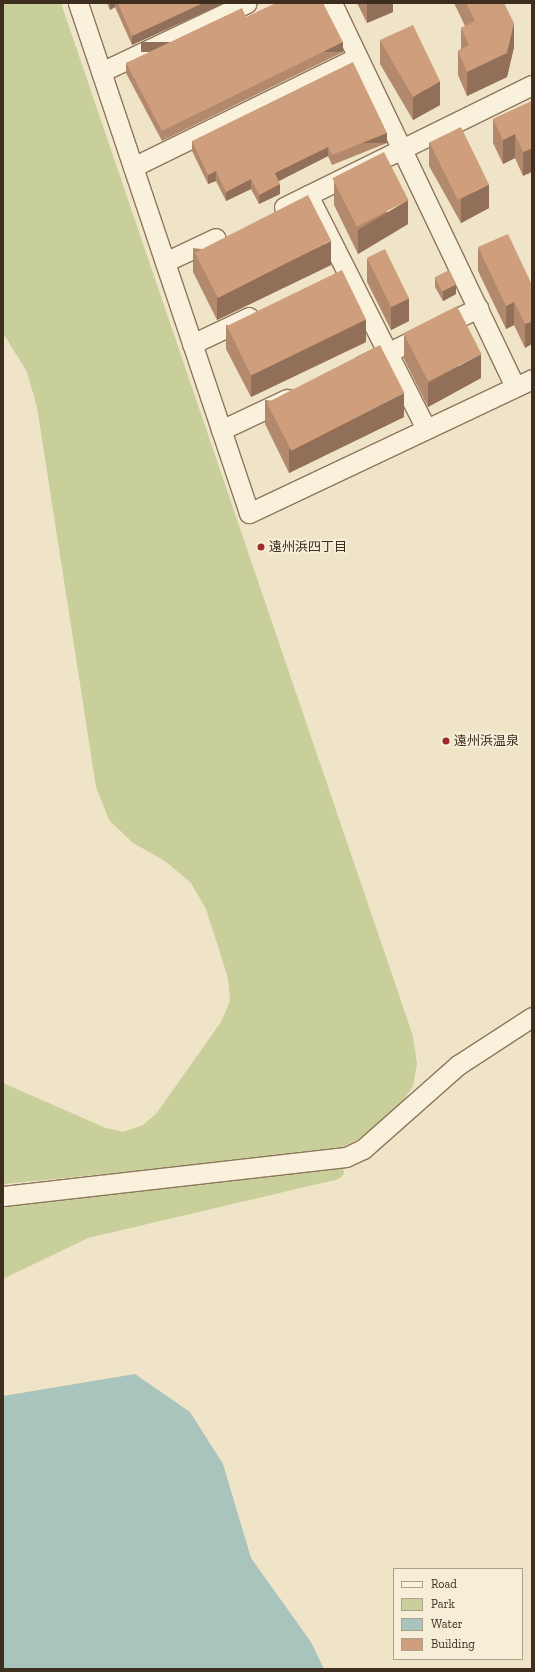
<!DOCTYPE html>
<html>
<head>
<meta charset="utf-8">
<style>
	body { margin:0 }
	#map { position:relative; width:535px; height:1672px; overflow:hidden; background:#f0e4c8; font-family:"Zilla Slab","Noto Sans JP",serif }
	div>[style] { position:absolute }
	[style*='--x'] { left:calc(var(--x)*1px); top:calc(var(--y)*1px); width:calc(var(--w)*1px); rotate:calc(var(--a)*1deg) }
	.green>* { inset:0; background:#c9cf9b }
	.water>* { inset:0; background:#a9c4bc }
	.roads { filter:drop-shadow(1px 0 #8d765c) drop-shadow(-1px 0 #8d765c) drop-shadow(0 1px #8d765c) drop-shadow(0 -1px #8d765c) }
	.minor>* { height:19px; margin:-9.5px; padding:0 9.5px; transform-origin:9.5px; border-radius:9.5px; background:#faf1dc }
	.wall>* { inset:0; background:#b2896c }
	.shaded-wall>* { inset:0; background:#916f58; transform-origin:0 0 }
	.building>* { inset:0; background:#cf9f7d; transform-origin:0 0 }
	.dots>* { width:11px; height:11px; translate:-50% -50%; box-sizing:border-box; border:2px solid #f7eed8; border-radius:50% }
	span { translate:-50% -50%; white-space:nowrap; text-align:center; line-height:1.15; -webkit-text-stroke:3.5px #f7eed8; paint-order:stroke }
	.poi-label { font-size:13px; color:#3d2e20 }
	.left { translate:0 -50%; text-align:left }
	.frame { position:absolute; inset:0; border:4px solid #3d2e20; pointer-events:none }
	.legend { position:absolute; left:393px; top:1568px; width:130px; height:92px; box-sizing:border-box; background:#f7eed8; border:1px solid #ada18e; margin:0; padding:5px 7px; list-style:none; font-size:12px; color:#3d2e20 }
	.legend li { display:flex; align-items:center; gap:8px; height:20px }
	.legend b { width:20px; border:1px solid #ada18e }
</style>
</head>
<body>
<div id="map">
	<div class="green">
		<div style="clip-path:polygon(3px 3px,61px 3px,413px 1036px,417px 1064px,413px 1086px,399px 1107px,365px 1136px,343px 1147px,319px 1153px,3px 1184px,3px 1083px,106px 1128px,123px 1132px,143px 1125px,156px 1114px,221px 1022px,230px 1001px,228px 978px,206px 909px,191px 883px,165px 861px,133px 843px,109px 820px,96px 787px,37px 407px,27px 372px,3px 333px)"></div>
		<div style="clip-path:polygon(336px 1165px,343px 1168px,344px 1174px,339px 1179px,88px 1238px,3px 1279px,3px 1203px)"></div>
	</div>
	<div class="water">
		<div style="clip-path:polygon(135px 1374px,190px 1412px,223px 1464px,251px 1558px,311px 1642px,324px 1669px,3px 1669px,3px 1396px)"></div>
	</div>
	<div class="roads">
		<div class="minor">
			<div style="--x:78;--y:3;--w:538;--a:71.46"></div>
			<div style="--x:249;--y:513;--w:313;--a:-25.3"></div>
			<div style="--x:332;--y:3;--w:425;--a:64.5"></div>
			<div style="--x:101;--y:72;--w:161;--a:-25.3"></div>
			<div style="--x:133;--y:167;--w:250;--a:-26.1"></div>
			<div style="--x:308;--y:195;--w:262;--a:63.2"></div>
			<div style="--x:284;--y:207;--w:276;--a:-26.2"></div>
			<div style="--x:165;--y:262;--w:56;--a:-25.2"></div>
			<div style="--x:192;--y:344;--w:63;--a:-25.3"></div>
			<div style="--x:361;--y:366;--w:131;--a:-26.4"></div>
			<div style="--x:221;--y:430;--w:73;--a:-25.2"></div>
			<div style="--x:3;--y:1196;--w:345;--a:-6.5"></div>
			<div style="--x:346;--y:1157;--w:19;--a:-25"></div>
			<div style="--x:363;--y:1149;--w:127;--a:-41.5"></div>
			<div style="--x:458;--y:1065;--w:88;--a:-33"></div>
		</div>
	</div>
	<div class="wall">
		<div style="clip-path:polygon(107px 3px,224px 3px,132px 45px,115px 7px,110px 10px)"></div>
		<div style="clip-path:polygon(357px 3px,393px 3px,393px 12px,367px 23px)"></div>
		<div style="clip-path:polygon(454px 3px,504px 3px,514px 47px,507px 77px,467px 96px,458px 75px,458px 51px,461px 49px,461px 28px,465px 26px)"></div>
		<div style="clip-path:polygon(246px 17px,343px 52px,162px 141px,126px 73px,126px 63px)"></div>
		<div style="clip-path:polygon(380px 40px,440px 105px,413px 120px,380px 64px)"></div>
		<div style="clip-path:polygon(532px 101px,523px 176px,515px 158px,503px 164px,493px 143px,493px 119px)"></div>
		<div style="clip-path:polygon(192px 141px,387px 143px,332px 165px,328px 156px,279px 181px,280px 194px,259px 204px,251px 189px,226px 201px,216px 181px,208px 184px,192px 151px)"></div>
		<div style="clip-path:polygon(429px 142px,489px 208px,461px 223px,429px 166px)"></div>
		<div style="clip-path:polygon(334px 181px,408px 224px,358px 254px,334px 205px)"></div>
		<div style="clip-path:polygon(478px 247px,532px 285px,525px 348px,514px 325px,506px 329px,478px 271px)"></div>
		<div style="clip-path:polygon(193px 248px,331px 265px,217px 320px,193px 272px)"></div>
		<div style="clip-path:polygon(367px 258px,409px 321px,391px 330px,367px 282px)"></div>
		<div style="clip-path:polygon(435px 277px,456px 294px,443px 301px,435px 287px)"></div>
		<div style="clip-path:polygon(226px 325px,366px 342px,251px 397px,226px 349px)"></div>
		<div style="clip-path:polygon(404px 335px,481px 378px,428px 407px,404px 359px)"></div>
		<div style="clip-path:polygon(265px 400px,404px 417px,289px 473px,265px 424px)"></div>
	</div>
	<div class="shaded-wall">
		<div style="clip-path:polygon(110px 3px,115px 3px,115px 7px,110px 10px)"></div>
		<div style="clip-path:polygon(203px 3px,224px 3px,132px 45px,132px 36px)"></div>
		<div style="clip-path:polygon(367px 3px,393px 3px,393px 12px,367px 23px)"></div>
		<div style="clip-path:polygon(514px 23px,514px 47px,507px 77px,467px 96px,467px 72px)"></div>
		<div style="left:343px;top:42px;width:10px;height:202px;rotate:90deg"></div>
		<div style="clip-path:polygon(440px 81px,440px 105px,413px 120px,413px 97px)"></div>
		<div style="left:387px;top:133px;width:10px;height:59px;rotate:90deg"></div>
		<div style="clip-path:polygon(515px 134px,515px 158px,503px 164px,503px 140px)"></div>
		<div style="clip-path:polygon(328px 147px,328px 156px,275px 183px,275px 173px)"></div>
		<div style="clip-path:polygon(532px 148px,532px 172px,523px 176px,523px 152px)"></div>
		<div style="clip-path:polygon(216px 171px,216px 181px,208px 184px,208px 175px)"></div>
		<div style="clip-path:polygon(251px 179px,251px 189px,226px 201px,226px 192px)"></div>
		<div style="clip-path:polygon(280px 184px,280px 194px,259px 204px,259px 195px)"></div>
		<div style="clip-path:polygon(489px 184px,489px 208px,461px 223px,461px 199px)"></div>
		<div style="clip-path:polygon(408px 200px,408px 224px,358px 254px,358px 230px)"></div>
		<div style="clip-path:polygon(331px 241px,331px 265px,217px 320px,217px 296px)"></div>
		<div style="clip-path:polygon(456px 284px,456px 294px,443px 301px,443px 291px)"></div>
		<div style="clip-path:polygon(409px 298px,409px 321px,391px 330px,391px 306px)"></div>
		<div style="clip-path:polygon(514px 302px,514px 325px,506px 329px,506px 306px)"></div>
		<div style="clip-path:polygon(366px 319px,366px 342px,251px 397px,251px 373px)"></div>
		<div style="clip-path:polygon(532px 321px,532px 344px,525px 348px,525px 324px)"></div>
		<div style="clip-path:polygon(481px 354px,481px 378px,428px 407px,428px 383px)"></div>
		<div style="clip-path:polygon(404px 393px,404px 417px,289px 473px,289px 449px)"></div>
	</div>
	<div class="building">
		<div style="clip-path:polygon(118px 3px,203px 3px,132px 36px)"></div>
		<div style="clip-path:polygon(276px 3px,323px 3px,343px 42px,162px 131px,126px 63px,242px 8px,246px 17px)"></div>
		<div style="clip-path:polygon(466px 3px,504px 3px,514px 23px,507px 53px,467px 72px,458px 51px,469px 45px,461px 28px,475px 21px)"></div>
		<div style="clip-path:polygon(413px 25px,440px 81px,413px 97px,380px 40px)"></div>
		<div style="clip-path:polygon(353px 62px,387px 133px,332px 155px,328px 147px,275px 173px,280px 184px,259px 195px,251px 179px,226px 192px,216px 171px,208px 175px,192px 141px)"></div>
		<div style="clip-path:polygon(532px 101px,532px 148px,523px 152px,515px 134px,503px 140px,493px 119px)"></div>
		<div style="left:461px;top:127px;width:64px;height:35px;rotate:64deg"></div>
		<div style="left:384px;top:152px;width:54px;height:58px;rotate:63deg"></div>
		<div style="left:308px;top:195px;width:51px;height:127px;rotate:63deg"></div>
		<div style="clip-path:polygon(508px 234px,532px 285px,532px 321px,525px 324px,514px 302px,506px 306px,478px 247px)"></div>
		<div style="left:385px;top:249px;width:55px;height:20px;rotate:64deg"></div>
		<div style="left:342px;top:270px;width:55px;height:128px;rotate:64deg"></div>
		<div style="left:449px;top:270px;width:16px;height:16px;rotate:63deg"></div>
		<div style="left:457px;top:306px;width:54px;height:60px;rotate:63deg"></div>
		<div style="left:380px;top:345px;width:54px;height:127px;rotate:63deg"></div>
	</div>
	<div class="dots">
		<div style="left:261px;top:547px;background:#9e2a2b"></div>
		<div style="left:446px;top:741px;background:#9e2a2b"></div>
	</div>
	<div class="poi-label">
		<span class="left" style="left:269px;top:547px">遠州浜四丁目</span>
		<span class="left" style="left:454px;top:741px">遠州浜温泉</span>
	</div>
	<div class="frame"></div>
	<ul class="legend">
	<li><b style="height:5px;background:#faf1dc"></b>Road</li>
	<li><b style="height:11px;background:#c9cf9b"></b>Park</li>
	<li><b style="height:11px;background:#a9c4bc"></b>Water</li>
	<li><b style="height:11px;background:#cf9f7d"></b>Building</li>
	</ul>
</div>
</body>
</html>
